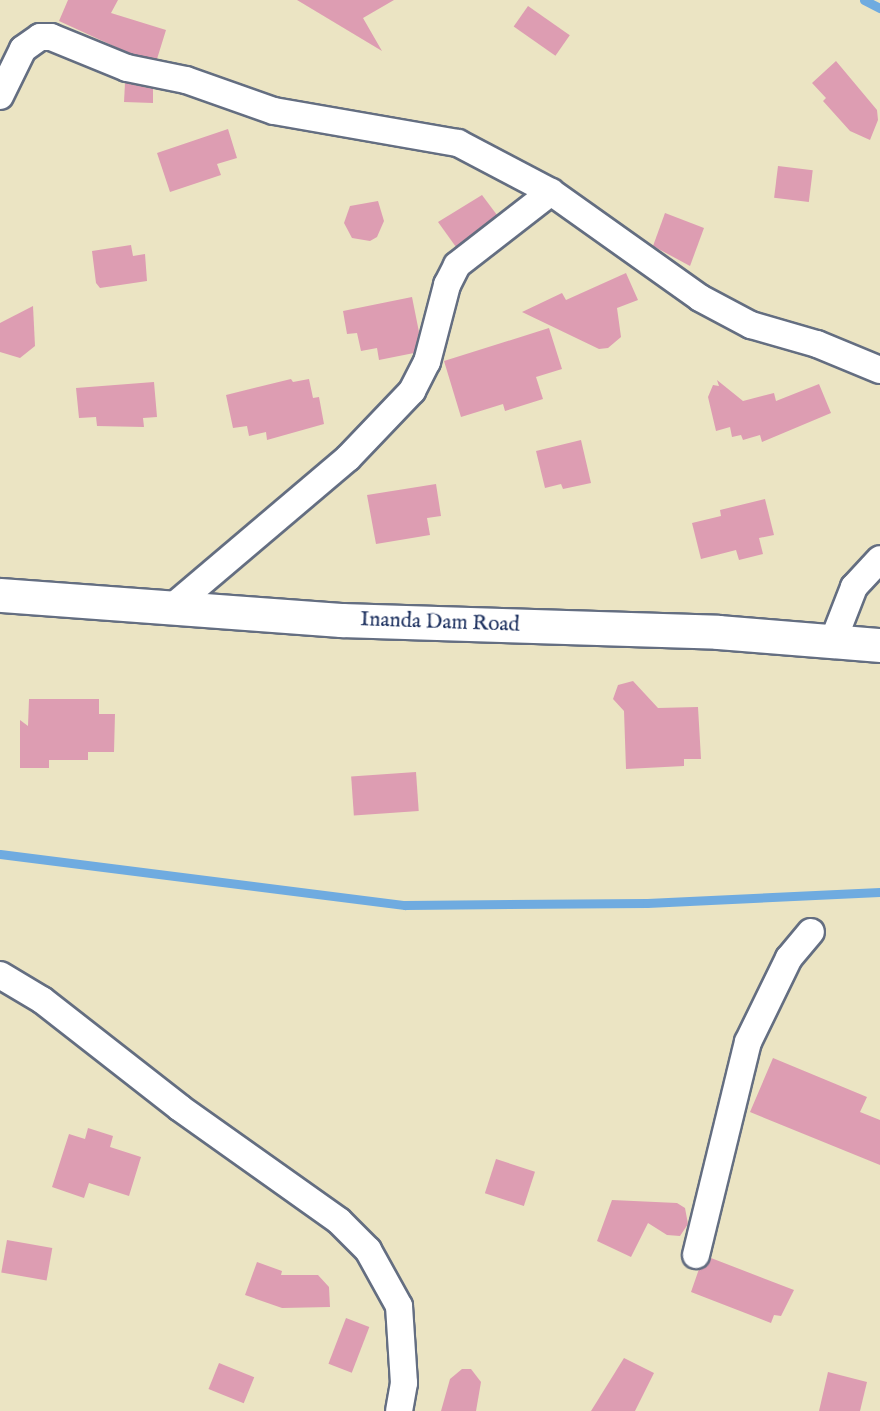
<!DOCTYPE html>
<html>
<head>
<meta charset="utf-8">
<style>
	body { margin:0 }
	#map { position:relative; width:880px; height:1411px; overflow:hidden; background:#ebe4c3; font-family:"IM FELL English",serif }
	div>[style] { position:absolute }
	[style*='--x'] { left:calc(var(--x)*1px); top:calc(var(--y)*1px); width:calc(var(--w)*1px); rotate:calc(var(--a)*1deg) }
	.stream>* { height:9px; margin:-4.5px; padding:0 4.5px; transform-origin:4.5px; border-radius:4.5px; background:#6fabe0 }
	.building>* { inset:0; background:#dd9db2; transform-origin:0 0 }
	.roads { filter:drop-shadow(2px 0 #646e81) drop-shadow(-2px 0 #646e81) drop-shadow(0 2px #646e81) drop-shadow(0 -2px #646e81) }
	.street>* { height:26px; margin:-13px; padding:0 13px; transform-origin:13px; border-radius:13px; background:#fff }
	.secondary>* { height:33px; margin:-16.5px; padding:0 16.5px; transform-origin:16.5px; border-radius:16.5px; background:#fff }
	span { translate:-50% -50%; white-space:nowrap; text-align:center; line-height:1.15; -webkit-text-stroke:6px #fff; paint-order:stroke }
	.street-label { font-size:21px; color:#1b2f5e }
</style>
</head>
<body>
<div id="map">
	<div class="stream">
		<div style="--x:864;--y:0;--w:18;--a:27"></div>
		<div style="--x:0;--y:854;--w:408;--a:7.2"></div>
		<div style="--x:405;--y:905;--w:242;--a:-0.5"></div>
		<div style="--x:647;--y:903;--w:233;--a:-2.7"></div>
	</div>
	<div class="building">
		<div style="clip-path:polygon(68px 0,118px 0,111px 13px,166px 30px,157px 59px,131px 54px,59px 21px)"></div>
		<div style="clip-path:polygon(297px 0,394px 0,363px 18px,382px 51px)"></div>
		<div style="left:528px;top:6px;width:51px;height:25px;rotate:35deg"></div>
		<div style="clip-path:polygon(836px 61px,877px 110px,878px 120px,870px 140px,850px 131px,823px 101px,826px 98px,812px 83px)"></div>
		<div style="clip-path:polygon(125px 83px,153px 89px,153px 103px,124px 102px)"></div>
		<div style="clip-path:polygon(228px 129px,237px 158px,217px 164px,221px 175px,170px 192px,157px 153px)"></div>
		<div style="left:778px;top:166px;width:35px;height:32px;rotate:7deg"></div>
		<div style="clip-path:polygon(482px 195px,497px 215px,456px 247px,438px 222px)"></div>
		<div style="clip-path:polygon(378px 201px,384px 221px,377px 237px,370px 241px,352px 238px,344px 223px,350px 206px)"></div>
		<div style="clip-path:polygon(665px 213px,704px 228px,690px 266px,653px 246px)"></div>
		<div style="clip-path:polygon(131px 245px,133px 256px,145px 254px,147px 281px,100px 288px,96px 283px,92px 251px)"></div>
		<div style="clip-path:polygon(626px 273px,638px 300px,617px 308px,621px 337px,608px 348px,599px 349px,522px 312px,562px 293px,566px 300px)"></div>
		<div style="clip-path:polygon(412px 297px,419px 332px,414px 353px,379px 360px,377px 348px,361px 351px,357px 333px,347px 334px,343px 311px)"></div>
		<div style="clip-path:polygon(33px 306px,35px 346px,20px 358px,0 352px,0 323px)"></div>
		<div style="clip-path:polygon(549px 328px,562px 369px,536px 377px,543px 399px,505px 411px,503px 404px,461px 417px,444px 361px)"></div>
		<div style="clip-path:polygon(291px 379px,293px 382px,309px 379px,313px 398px,319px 397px,324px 424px,267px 440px,266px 432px,249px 436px,247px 426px,233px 428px,226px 395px)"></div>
		<div style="clip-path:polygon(717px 380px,743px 401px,774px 393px,776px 401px,819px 384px,831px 413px,762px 442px,760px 435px,743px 440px,741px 435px,732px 437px,730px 427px,716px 431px,708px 397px,713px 385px,719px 386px)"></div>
		<div style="clip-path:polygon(154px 382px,157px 417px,143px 418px,144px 427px,97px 426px,96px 417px,79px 418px,76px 388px)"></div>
		<div style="clip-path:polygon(581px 440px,591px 483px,563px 489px,561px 484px,545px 488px,536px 451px)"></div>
		<div style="clip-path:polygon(436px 484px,441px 516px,427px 518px,430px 535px,376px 544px,367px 495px)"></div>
		<div style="clip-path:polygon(765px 499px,774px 535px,759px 538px,763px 554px,739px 560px,736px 550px,701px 559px,692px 523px,721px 516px,720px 510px)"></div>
		<div style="clip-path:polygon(633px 681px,658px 708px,698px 707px,701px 759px,684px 759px,684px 766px,626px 769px,624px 711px,613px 699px,618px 685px)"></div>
		<div style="clip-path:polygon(29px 699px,99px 699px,99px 714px,115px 714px,114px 752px,88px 752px,88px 760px,49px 760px,49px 768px,20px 768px,20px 720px,28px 726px)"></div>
		<div style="left:416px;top:772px;width:39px;height:65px;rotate:86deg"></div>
		<div style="clip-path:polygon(773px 1058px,867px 1097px,860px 1112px,880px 1120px,880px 1165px,750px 1112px)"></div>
		<div style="clip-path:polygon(88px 1128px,113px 1136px,110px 1147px,141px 1157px,129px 1196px,89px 1183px,84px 1198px,52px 1187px,69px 1134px,85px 1139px)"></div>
		<div style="left:496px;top:1159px;width:41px;height:36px;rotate:18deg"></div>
		<div style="clip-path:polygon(612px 1200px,677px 1203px,685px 1208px,688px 1224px,680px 1236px,667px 1235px,648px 1223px,631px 1257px,597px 1241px)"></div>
		<div style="left:7px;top:1240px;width:46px;height:33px;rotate:10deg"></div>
		<div style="clip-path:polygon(711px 1258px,794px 1290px,781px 1316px,774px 1315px,771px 1323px,691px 1292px,699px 1269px)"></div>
		<div style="clip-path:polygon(257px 1262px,282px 1271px,281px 1275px,318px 1275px,329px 1287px,330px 1307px,282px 1308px,245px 1295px)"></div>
		<div style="left:346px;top:1318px;width:25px;height:49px;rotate:21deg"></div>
		<div style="clip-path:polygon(624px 1358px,654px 1373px,635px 1411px,591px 1411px)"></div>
		<div style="left:219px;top:1363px;width:38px;height:28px;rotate:22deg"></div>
		<div style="clip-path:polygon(462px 1369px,471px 1369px,481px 1382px,476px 1411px,441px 1411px,450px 1379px)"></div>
		<div style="clip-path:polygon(828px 1372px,867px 1382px,860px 1411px,819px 1411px)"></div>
	</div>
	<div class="roads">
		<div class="street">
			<div style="--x:0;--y:96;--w:52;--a:-63.9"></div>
			<div style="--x:23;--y:49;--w:21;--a:-35"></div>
			<div style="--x:40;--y:37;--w:11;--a:0"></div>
			<div style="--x:51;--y:37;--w:82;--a:22.2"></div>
			<div style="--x:127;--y:68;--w:60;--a:11.5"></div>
			<div style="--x:186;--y:80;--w:93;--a:19.4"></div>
			<div style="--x:274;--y:111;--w:187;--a:9.9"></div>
			<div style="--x:458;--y:143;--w:105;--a:27.8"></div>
			<div style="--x:551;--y:192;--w:183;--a:35.4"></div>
			<div style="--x:700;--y:298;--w:58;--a:27.9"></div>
			<div style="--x:751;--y:325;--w:69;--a:16.1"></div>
			<div style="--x:817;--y:344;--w:68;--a:22.4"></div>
			<div style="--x:170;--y:609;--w:233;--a:-40.3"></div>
			<div style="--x:348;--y:458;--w:93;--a:-46.3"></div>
			<div style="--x:412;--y:391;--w:33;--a:-63"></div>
			<div style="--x:427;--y:362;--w:80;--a:-75.4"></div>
			<div style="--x:447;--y:285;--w:22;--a:-63"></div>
			<div style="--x:457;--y:265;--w:119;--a:-37.8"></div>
			<div style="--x:833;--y:641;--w:58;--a:-68.7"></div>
			<div style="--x:854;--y:587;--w:38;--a:-47"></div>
			<div style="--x:0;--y:975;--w:49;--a:30.8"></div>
			<div style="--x:42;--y:1000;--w:175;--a:38"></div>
			<div style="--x:180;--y:1108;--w:195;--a:35.4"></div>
			<div style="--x:339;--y:1221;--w:41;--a:45"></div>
			<div style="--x:368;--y:1250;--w:64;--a:61"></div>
			<div style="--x:399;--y:1306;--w:77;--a:86.3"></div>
			<div style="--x:404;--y:1383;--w:28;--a:100"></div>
			<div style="--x:696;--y:1255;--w:219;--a:-76.3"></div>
			<div style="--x:748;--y:1042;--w:93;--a:-64"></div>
			<div style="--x:789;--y:958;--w:34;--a:-50"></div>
		</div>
		<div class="secondary">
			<div style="--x:0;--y:595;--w:342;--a:4.2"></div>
			<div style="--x:341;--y:620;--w:377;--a:1.8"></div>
			<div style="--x:718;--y:632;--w:163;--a:4.6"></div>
		</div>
	</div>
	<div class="street-label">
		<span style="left:440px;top:623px;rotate:2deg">Inanda Dam Road</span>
	</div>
</div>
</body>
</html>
